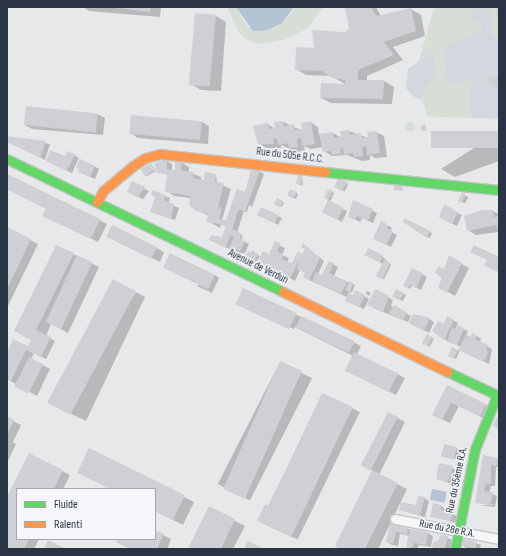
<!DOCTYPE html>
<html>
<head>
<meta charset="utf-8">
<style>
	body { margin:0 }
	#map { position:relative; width:506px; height:556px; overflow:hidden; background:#e6e8ea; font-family:"Sofia Sans Condensed",sans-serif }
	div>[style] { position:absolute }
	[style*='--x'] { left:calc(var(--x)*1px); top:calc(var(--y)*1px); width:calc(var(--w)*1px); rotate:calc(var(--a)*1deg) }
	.built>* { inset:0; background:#d4d7dd }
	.green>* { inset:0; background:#d6ded6 }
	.round { border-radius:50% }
	.water>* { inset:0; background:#b4c4d5; transform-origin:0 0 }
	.shadow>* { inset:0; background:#0003; transform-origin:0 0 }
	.building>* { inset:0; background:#ced0d3; transform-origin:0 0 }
	.roads { filter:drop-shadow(1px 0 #c4c6c8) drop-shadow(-1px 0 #c4c6c8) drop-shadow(0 1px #c4c6c8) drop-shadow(0 -1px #c4c6c8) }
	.street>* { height:9px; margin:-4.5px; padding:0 4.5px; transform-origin:4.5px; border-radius:4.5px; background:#f5f6f7 }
	.fast>* { height:9px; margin:-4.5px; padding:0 4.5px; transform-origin:4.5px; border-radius:4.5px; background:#63d668 }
	.slow>* { height:9px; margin:-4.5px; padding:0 4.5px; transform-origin:4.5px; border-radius:4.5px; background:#ff974d }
	span { translate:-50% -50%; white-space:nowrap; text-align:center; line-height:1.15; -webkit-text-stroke:3px #f4f6f9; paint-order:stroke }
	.street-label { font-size:11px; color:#2b3445 }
	.frame { position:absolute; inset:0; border:8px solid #2b3445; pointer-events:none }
	.legend { position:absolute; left:16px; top:488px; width:140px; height:52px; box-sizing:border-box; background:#f4f6f9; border:1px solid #a4a8b1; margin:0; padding:5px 7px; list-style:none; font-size:12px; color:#2b3445 }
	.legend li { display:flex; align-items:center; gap:8px; height:20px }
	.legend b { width:20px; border:1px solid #a4a8b1 }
</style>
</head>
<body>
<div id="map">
	<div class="built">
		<div style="clip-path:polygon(434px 7px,499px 7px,499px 119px,427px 116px,423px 100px,415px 98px,406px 88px,408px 69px,420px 60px)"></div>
	</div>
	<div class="green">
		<div style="clip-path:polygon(227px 7px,236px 7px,248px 27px,268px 30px,292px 13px,294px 7px,323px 7px,307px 29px,283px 40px,260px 44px,248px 40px,239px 33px)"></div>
		<div style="clip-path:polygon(434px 7px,471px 7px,473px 23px,481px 22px,482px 30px,444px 48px,447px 84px,481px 78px,475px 81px,469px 92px,470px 118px,427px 116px,423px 100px,419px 99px,436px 74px,434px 53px,419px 61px)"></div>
		<div style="clip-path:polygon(488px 7px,496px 7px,499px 21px,499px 43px,492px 34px)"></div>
		<div class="round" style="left:405px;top:122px;width:10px;height:10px"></div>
	</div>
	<div class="water">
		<div style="clip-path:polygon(236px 7px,294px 7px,282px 23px,268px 30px,253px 31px)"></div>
		<div style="left:432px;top:489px;width:15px;height:11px;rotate:11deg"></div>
	</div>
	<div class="shadow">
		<div style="clip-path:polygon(83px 7px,161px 7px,160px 17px,89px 11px)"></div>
		<div style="clip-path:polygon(346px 7px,376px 7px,381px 16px,411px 9px,421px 15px,425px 36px,393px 47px,403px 60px,367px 76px,367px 81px,384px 81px,394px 87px,392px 104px,331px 103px,321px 98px,347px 85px,331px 76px,306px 75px,296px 69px,315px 49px,351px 30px)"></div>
		<div style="clip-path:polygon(196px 14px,216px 16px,226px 22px,221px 91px,201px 90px,191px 84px)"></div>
		<div style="clip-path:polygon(499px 77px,499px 86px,490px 85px,489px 79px)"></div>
		<div style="clip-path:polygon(97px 114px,105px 118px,103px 135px,32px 129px,25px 125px)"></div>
		<div style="clip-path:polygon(132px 116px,202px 122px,209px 126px,208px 144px,138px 138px,130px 133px)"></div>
		<div style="clip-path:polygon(283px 122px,303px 131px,310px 122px,318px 127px,319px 135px,333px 133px,341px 138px,342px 132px,349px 131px,368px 138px,376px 132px,384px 136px,387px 157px,375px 158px,370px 155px,370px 160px,362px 161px,347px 155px,332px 156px,324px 151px,323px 147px,311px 149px,304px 146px,305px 150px,297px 152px,281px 145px,281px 148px,266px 148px,259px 143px,267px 124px,277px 130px)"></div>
		<div style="clip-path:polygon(499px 132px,499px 161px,455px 177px,441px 169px)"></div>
		<div style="clip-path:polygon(7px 137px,50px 144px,45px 160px,7px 141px)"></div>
		<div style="clip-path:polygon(74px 155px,79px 158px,72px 173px,57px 166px,65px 157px)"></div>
		<div style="clip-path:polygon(167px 161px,172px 164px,172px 170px,176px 171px,182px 163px,189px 167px,189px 172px,201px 177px,201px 180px,205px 181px,206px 173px,216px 175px,217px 183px,231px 189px,222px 220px,227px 221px,259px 171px,264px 174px,252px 207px,249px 205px,247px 212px,244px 211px,237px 233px,243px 236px,241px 240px,249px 244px,245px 253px,240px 254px,215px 242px,222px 238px,227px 226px,221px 224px,220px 228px,208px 221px,209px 216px,197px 210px,191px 198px,174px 196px,167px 191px,168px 175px,158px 172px)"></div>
		<div style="clip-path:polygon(151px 164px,156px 171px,147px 176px,145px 175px)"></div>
		<div style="clip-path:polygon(94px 166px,99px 169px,95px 179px,84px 174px)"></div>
		<div style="clip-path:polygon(8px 175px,107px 224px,98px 242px,51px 219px,47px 209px,7px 189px)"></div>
		<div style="clip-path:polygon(302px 176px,303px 185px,300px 185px,298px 184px)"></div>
		<div style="left:339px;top:180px;width:10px;height:8px;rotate:24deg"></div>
		<div style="clip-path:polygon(132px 183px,149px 191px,143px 199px,133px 195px)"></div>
		<div style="clip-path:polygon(291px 190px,298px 194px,296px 199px,288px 195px)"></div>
		<div style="clip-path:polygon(329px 190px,334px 193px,330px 202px,347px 211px,342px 222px,323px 212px,329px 200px,325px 197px)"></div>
		<div style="left:462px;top:194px;width:7px;height:7px;rotate:27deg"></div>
		<div style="clip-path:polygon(165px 196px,170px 198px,168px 203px,179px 208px,175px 220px,156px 214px)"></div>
		<div style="clip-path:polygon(278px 199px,284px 203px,282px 207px,276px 204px)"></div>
		<div style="clip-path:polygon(353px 201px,377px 213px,373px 223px,362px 218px,360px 222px,354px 219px)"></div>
		<div style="clip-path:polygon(444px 206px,462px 215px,457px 226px,445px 220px)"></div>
		<div style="clip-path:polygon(493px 211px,499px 214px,499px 232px,476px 235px,468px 230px)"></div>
		<div style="clip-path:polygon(277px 216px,282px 218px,278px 225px,264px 217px)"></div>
		<div style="clip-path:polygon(405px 220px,432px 233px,430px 238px,418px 232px)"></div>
		<div style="clip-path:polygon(388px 225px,392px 228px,390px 231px,397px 235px,391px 247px,379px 241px)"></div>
		<div style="clip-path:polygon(113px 226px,164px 252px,160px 262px,115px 241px)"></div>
		<div style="clip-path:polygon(7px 228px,38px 244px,7px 308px)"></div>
		<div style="clip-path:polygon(275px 243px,285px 248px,282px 255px,289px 258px,287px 262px,292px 265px,303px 255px,306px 249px,303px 244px,324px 261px,318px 274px,322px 276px,329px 262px,338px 267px,334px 276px,355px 285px,352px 292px,348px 293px,353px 296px,355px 291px,369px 299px,364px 309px,351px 303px,347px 297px,309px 280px,306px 273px,300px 270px,295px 281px,260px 261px,269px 255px)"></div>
		<div style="clip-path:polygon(475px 246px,499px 258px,499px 271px,485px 265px,488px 260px)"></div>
		<div style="clip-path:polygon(252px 252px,260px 256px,256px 262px,246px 257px)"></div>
		<div style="clip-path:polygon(73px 254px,99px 267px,68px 333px,51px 324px,46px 336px,55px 341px,46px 359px,34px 353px,31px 359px,50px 369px,37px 396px,7px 379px,7px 355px,28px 348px,32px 340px,25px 337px)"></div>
		<div style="clip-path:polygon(382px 256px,391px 265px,384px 279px,377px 276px,383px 264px,371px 258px)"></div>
		<div style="clip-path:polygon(449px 257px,469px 268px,455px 296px,439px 287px)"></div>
		<div style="clip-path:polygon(413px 269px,427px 277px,421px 290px,412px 285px,410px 289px,405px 286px)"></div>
		<div style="clip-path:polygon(215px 275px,219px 278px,212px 293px,197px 286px)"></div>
		<div style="left:396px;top:290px;width:11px;height:7px;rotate:27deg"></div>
		<div style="clip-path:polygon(367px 291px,371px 293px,369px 296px,366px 294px)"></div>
		<div style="clip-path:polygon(376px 291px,393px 300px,391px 306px,411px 316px,408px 322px,373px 308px)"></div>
		<div style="clip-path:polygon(136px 292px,145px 297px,86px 421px,63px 410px)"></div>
		<div style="clip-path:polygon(241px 306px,295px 314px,353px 342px,361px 346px,357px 354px,405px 378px,396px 395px,354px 374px,353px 356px,295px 327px,294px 329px)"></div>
		<div style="clip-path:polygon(429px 319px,434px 322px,429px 333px,410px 323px)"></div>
		<div style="clip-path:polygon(453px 320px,458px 323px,455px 330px,463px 329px,468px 331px,466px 336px,476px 336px,481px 338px,480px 342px,492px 349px,489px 364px,460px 350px,456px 359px,450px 356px,453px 349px,458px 351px,461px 347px,444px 339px,444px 325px)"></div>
		<div style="left:427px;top:335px;width:8px;height:9px;rotate:30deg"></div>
		<div style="left:280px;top:362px;width:36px;height:137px;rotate:27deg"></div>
		<div style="clip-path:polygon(448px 386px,493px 409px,487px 420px,459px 406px,450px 423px,441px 419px)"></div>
		<div style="left:323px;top:394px;width:41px;height:142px;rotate:26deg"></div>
		<div style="clip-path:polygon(389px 413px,405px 422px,379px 475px,407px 489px,378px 549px,342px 549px,373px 471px,363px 465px)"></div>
		<div style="clip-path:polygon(7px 418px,21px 425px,13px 442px,16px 444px,7px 463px)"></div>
		<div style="left:445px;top:445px;width:18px;height:11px;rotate:16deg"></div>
		<div style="clip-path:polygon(90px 450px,194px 502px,183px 525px,155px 511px,155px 489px,110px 489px)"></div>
		<div style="clip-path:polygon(29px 454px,70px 475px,63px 489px,17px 489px,17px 539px,39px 539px,34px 549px,7px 549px,7px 500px)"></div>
		<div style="clip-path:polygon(484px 456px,499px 460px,499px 467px,496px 467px,495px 486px,491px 486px,489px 493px,497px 496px,495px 507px,480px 505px,495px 505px,476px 502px)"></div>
		<div style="clip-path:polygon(440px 465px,458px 470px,452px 484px,437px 479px)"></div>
		<div style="clip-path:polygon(424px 498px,429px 501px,425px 517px,400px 510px,417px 506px)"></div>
		<div style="clip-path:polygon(441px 506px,445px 509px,445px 511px,457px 516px,456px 523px,431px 516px)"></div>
		<div style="clip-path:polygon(209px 508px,245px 526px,233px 549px,189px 549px)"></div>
		<div style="clip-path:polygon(391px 526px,428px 533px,433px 536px,431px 547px,419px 545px,417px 549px,412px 549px,407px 546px,409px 536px,400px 534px,398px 546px,392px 545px,387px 542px)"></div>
		<div style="clip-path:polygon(155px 531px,171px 539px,167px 549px,131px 549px,119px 539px,155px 539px)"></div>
		<div style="clip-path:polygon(441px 536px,453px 540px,451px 549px,434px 549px)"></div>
		<div style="clip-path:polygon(476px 543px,481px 545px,480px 549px,469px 549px,463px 546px)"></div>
	</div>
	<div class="building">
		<div style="clip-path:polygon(108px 7px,151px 7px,150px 12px)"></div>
		<div style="clip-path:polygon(345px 7px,371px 7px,376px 16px,411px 8px,416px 31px,384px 42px,394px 55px,358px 70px,358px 80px,384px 80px,383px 99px,320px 98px,321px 83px,345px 84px,345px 80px,332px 78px,322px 71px,295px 70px,296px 47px,314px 48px,312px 30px,345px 32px,349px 29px)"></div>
		<div style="clip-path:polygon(496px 7px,499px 7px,499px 21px,498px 21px)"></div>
		<div style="left:195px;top:13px;width:21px;height:72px;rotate:5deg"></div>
		<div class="round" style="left:488.5px;top:75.5px;width:11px;height:11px"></div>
		<div style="left:26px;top:106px;width:72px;height:19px;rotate:6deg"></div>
		<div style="left:131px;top:115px;width:71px;height:19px;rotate:5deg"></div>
		<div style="clip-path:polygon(283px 121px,284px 126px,294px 124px,295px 130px,302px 129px,301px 123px,311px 121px,315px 144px,302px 146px,301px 138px,297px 139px,298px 147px,289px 148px,288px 143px,278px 145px,277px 139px,273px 139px,274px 144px,258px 144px,253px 126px,268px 123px,269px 129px,275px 128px,274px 122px)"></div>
		<div style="left:421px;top:125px;width:5px;height:6px"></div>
		<div style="clip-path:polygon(349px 130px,350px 135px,361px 133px,362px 138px,368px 137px,367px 132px,377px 131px,380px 153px,367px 155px,366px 146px,362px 147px,363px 156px,354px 157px,353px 153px,344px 155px,343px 148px,340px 149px,341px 153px,332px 155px,331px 151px,323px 152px,319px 134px,333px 132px,334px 138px,341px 136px,340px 131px)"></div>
		<div style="left:499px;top:131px;width:17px;height:68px;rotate:90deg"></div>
		<div style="clip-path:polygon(7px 136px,46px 141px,40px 158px,7px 142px)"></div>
		<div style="clip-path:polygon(50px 150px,65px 156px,67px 151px,75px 154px,67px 171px,46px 161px)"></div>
		<div style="clip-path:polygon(80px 159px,95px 166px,90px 177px,78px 172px,79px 169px,76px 167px)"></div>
		<div style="clip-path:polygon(167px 160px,167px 169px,175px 170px,175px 161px,182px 162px,181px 170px,194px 172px,193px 178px,204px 180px,205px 172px,216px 174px,215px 182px,224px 183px,218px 207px,222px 208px,219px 219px,226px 220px,237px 189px,245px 192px,251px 170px,260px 170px,245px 212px,239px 209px,232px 229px,242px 234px,240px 238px,245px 241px,240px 251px,236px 249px,235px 252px,228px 249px,234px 237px,230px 235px,226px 248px,209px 240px,211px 235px,222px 237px,226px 225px,206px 222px,208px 214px,196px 211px,189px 205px,191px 196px,165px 192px,167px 174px,157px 173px,154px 163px)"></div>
		<div style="left:151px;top:163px;width:8px;height:12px;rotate:60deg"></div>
		<div style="clip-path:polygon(7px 174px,100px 219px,91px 239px,42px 216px,46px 209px,7px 189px)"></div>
		<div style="left:298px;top:174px;width:5px;height:10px;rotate:11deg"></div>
		<div style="clip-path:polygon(338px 179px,347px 182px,342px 191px,334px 187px)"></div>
		<div style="clip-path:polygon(132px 181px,145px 187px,138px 197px,127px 192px)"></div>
		<div style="left:394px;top:185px;width:9px;height:5px;rotate:6deg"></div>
		<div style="clip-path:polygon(290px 189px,297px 192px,293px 199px,287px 195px)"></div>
		<div style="clip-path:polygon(328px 189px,333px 191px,328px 200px,324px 198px)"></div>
		<div style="clip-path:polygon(153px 190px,165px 195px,164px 200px,174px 204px,171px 219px,150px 212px,155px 197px,151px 195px)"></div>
		<div style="left:462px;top:193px;width:4px;height:9px;rotate:27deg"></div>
		<div style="left:277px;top:198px;width:7px;height:7px;rotate:27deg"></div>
		<div style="left:328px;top:200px;width:17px;height:14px;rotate:25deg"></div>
		<div style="clip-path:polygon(353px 200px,373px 209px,368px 221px,357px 216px,355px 220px,348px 217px)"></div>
		<div style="clip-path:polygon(444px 204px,458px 212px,452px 224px,439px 217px)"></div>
		<div style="left:261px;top:207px;width:19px;height:9px;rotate:25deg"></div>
		<div style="clip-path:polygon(482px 210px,493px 210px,494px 217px,499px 216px,499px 232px,496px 225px,467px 231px,464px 216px)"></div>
		<div style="clip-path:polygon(404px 218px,430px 231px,427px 238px,403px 222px)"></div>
		<div style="clip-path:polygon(381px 221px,387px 224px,386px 228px,393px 231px,386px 245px,373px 239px)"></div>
		<div style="left:112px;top:225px;width:50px;height:13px;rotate:26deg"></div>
		<div style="clip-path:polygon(7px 227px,31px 239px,7px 289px)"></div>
		<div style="clip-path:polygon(275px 241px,281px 244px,277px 251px,284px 255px,282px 259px,292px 263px,298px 251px,302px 254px,305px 249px,301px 247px,303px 243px,320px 258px,309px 280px,303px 277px,305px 273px,297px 269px,299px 260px,290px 279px,258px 261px,263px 251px,269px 254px)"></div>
		<div style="clip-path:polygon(56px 245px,74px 253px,36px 330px,51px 337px,41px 357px,26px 350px,11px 381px,7px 379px,7px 353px,13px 339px,28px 346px,31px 340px,14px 331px)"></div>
		<div style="clip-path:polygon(474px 245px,499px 257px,497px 272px,484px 265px,487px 260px,470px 252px)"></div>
		<div style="left:368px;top:248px;width:17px;height:8px;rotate:25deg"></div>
		<div style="clip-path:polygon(252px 250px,258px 254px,254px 262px,245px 257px,248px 251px,250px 253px)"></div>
		<div style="left:170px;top:253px;width:50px;height:16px;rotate:26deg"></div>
		<div style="left:77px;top:255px;width:17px;height:74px;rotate:25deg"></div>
		<div style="clip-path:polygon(449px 255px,462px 263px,447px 293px,438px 288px,442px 279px,435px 272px,439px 266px,444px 269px)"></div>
		<div style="left:384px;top:260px;width:7px;height:18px;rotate:27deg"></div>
		<div style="clip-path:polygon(329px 261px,334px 263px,329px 273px,347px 282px,341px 294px,312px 281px,316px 272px,322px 275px)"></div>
		<div style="clip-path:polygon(412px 268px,423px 273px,416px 288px,410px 285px,408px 288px,403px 286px)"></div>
		<div style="left:113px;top:279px;width:26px;height:140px;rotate:28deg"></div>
		<div style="left:349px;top:281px;width:5px;height:10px;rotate:22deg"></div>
		<div style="left:243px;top:288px;width:59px;height:18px;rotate:25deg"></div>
		<div style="clip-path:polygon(375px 289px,389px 296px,383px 312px,367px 305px)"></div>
		<div style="clip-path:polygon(396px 289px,404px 293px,400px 300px,392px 297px)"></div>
		<div style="clip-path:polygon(355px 290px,365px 295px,359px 307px,345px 301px,348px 293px,353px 295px)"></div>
		<div style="clip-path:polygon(395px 305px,407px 313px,403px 320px,388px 313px)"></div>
		<div style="clip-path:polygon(413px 314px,430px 318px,424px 331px,409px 323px)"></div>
		<div style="left:301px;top:316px;width:59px;height:13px;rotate:25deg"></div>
		<div style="clip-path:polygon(447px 316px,454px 320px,444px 340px,432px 331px,438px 321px,444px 323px)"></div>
		<div style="clip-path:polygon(458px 325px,464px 328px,457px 345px,447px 342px,452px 327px,456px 329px)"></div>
		<div style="clip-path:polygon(473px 333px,476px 335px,475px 339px,488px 345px,486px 350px,488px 352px,484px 362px,458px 350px,454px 358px,448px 356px,452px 347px,458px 350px,466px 335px,470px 336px)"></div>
		<div style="clip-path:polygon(427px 334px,432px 337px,428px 346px,422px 344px)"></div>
		<div style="left:354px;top:352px;width:49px;height:21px;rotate:26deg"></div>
		<div style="left:29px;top:357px;width:16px;height:33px;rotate:27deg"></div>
		<div style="left:280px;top:361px;width:24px;height:140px;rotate:24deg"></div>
		<div style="clip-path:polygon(447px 385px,486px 404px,480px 416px,451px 403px,442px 420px,432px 415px)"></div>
		<div style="clip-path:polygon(322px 393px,353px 407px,291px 537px,257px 521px,265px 504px,269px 506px)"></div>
		<div style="left:388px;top:412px;width:11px;height:60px;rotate:27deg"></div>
		<div style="clip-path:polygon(7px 416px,14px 420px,7px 435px)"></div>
		<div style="clip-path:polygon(497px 417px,499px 418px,499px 430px,493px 425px)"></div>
		<div style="left:444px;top:444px;width:13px;height:13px;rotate:13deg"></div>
		<div style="clip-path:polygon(89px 448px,185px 495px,173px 520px,155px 511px,155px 489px,110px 489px,77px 473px)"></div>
		<div style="clip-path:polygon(29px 453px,63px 470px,54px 489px,17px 489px,17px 539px,29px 539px,24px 549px,7px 549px,7px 497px)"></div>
		<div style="clip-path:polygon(483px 455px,498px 458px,497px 466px,491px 465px,491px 484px,486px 484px,484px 491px,493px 492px,490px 505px,475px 503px)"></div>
		<div style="clip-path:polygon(439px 463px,453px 466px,448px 482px,436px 479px)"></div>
		<div style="clip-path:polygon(372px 470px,398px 483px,365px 549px,340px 549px,335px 546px)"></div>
		<div style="clip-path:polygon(418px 496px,425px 497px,420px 515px,399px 510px,401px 502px,416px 505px)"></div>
		<div style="clip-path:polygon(433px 503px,441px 505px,440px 509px,453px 513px,451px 521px,430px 517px)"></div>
		<div style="clip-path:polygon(209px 506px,235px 519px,221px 549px,188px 549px)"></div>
		<div style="clip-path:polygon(390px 524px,408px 528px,407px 535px,396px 532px,393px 544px,386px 542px)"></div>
		<div style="clip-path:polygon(410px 529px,428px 532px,426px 545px,414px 543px,412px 548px,406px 547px)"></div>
		<div style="clip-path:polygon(155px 530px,164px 534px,157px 549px,130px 549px,116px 542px,118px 539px,155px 539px)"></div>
		<div style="clip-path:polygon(440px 535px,448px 536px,445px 549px,432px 549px,433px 542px,439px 540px)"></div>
		<div style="clip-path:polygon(463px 539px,477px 542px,476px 548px,478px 549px,462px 546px)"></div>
		<div style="clip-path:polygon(48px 540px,66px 549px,44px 549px)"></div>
		<div style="clip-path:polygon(248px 541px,264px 549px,244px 549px)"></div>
	</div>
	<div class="roads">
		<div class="street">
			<div style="--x:395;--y:519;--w:106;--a:10.9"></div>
		</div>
		<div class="fast">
			<div style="--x:7;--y:159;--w:306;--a:25.7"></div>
			<div style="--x:325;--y:172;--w:175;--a:5.9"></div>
			<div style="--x:448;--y:372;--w:56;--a:25.2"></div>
			<div style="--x:455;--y:549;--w:102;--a:-78.7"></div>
			<div style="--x:475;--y:449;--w:58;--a:-67.8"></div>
		</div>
		<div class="slow">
			<div style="--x:97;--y:202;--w:13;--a:-61"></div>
			<div style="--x:103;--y:191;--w:39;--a:-40"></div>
			<div style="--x:133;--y:166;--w:14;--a:-34"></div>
			<div style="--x:145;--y:158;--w:16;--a:-15"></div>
			<div style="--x:160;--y:154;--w:166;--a:6.2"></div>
			<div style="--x:283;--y:292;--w:183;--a:25.9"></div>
		</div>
	</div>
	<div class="street-label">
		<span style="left:290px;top:156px;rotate:7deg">Rue du 505e R.C.C.</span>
		<span style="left:258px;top:267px;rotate:26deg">Avenue de Verdun</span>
		<span style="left:457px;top:480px;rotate:-78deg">Rue du 35ème R.A.</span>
		<span style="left:447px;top:529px;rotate:11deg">Rue du 28e R.A.</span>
	</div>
	<div class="frame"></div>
	<ul class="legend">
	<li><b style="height:5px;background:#63d668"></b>Fluide</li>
	<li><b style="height:5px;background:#ff974d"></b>Ralenti</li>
	</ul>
</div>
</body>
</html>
